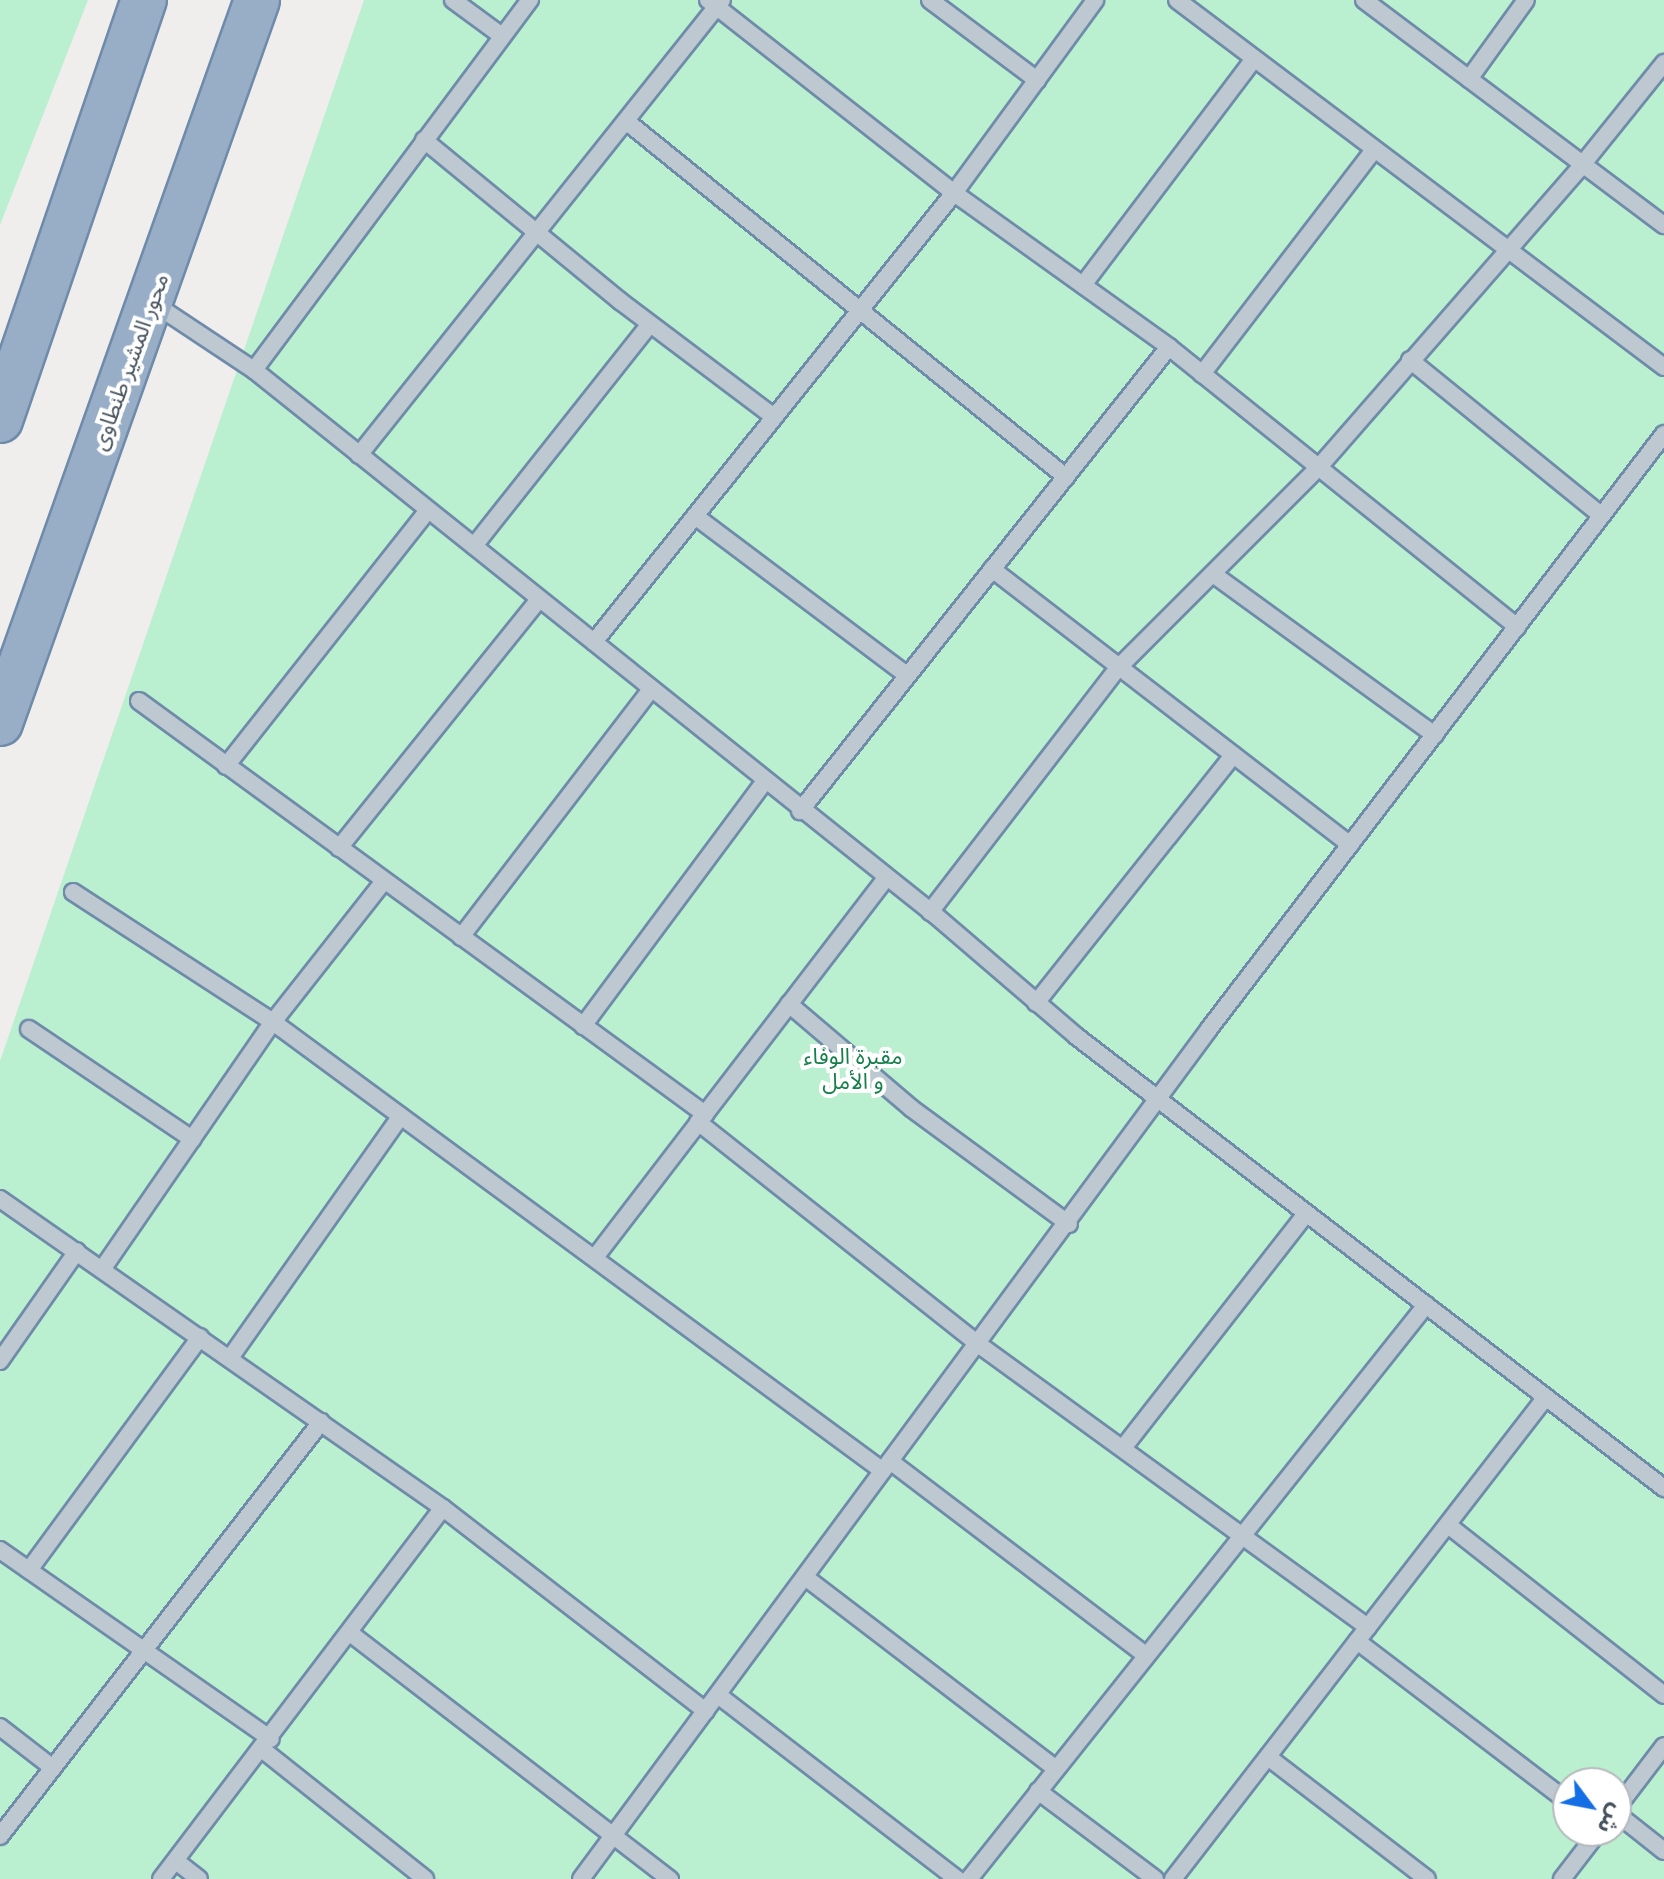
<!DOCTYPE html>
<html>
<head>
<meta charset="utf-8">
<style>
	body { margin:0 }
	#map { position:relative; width:1664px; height:1879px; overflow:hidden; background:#f0eded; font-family:"Fira Sans","Noto Sans Arabic",sans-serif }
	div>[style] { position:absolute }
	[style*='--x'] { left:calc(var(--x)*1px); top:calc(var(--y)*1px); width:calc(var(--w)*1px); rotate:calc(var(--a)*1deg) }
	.green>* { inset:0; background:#baf0cf }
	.roads { filter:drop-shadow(2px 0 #6f8baa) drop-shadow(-2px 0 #6f8baa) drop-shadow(0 2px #6f8baa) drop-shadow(0 -2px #6f8baa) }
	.service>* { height:16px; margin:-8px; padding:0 8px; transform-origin:8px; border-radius:8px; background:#bdc8d0 }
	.trunk>* { height:44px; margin:-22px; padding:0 22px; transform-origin:22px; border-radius:22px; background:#98aec6 }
	span { translate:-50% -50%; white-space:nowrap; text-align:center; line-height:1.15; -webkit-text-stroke:8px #fff; paint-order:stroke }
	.street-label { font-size:22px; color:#45515c }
	.park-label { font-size:22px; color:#147f49 }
	.north { position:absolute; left:1552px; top:1767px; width:80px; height:80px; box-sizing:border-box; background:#fff; border:2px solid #b5b9be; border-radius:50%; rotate:122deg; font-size:22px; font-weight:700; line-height:32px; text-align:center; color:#45515c }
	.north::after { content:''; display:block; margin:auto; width:28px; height:36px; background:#146fe4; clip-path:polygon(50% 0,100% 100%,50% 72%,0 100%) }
</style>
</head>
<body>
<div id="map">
	<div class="green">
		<div style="clip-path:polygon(0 0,88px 0,0 225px)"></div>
		<div style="clip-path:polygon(evenodd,364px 0,1664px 0,1664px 1879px,0 1879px,0 1061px,364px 0,1568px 1783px,1616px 1783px,1616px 1831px,1568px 1831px,1568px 1783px)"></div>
	</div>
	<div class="roads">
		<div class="service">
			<div style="--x:453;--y:0;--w:61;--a:36.3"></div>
			<div style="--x:708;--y:0;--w:313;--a:38.1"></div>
			<div style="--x:954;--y:193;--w:264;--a:35.6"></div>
			<div style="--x:1169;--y:347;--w:593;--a:128.49"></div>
			<div style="--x:930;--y:0;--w:134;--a:36.8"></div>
			<div style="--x:1177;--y:0;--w:610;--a:37"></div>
			<div style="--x:1364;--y:0;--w:375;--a:36.9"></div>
			<div style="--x:1469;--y:79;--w:97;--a:-54.2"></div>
			<div style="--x:626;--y:121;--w:566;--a:38.98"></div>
			<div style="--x:424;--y:140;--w:254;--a:39.4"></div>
			<div style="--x:620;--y:301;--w:193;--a:37"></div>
			<div style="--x:1083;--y:285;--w:283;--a:-52.9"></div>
			<div style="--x:153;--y:303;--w:121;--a:33.6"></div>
			<div style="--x:254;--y:370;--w:872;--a:38.67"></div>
			<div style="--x:935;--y:915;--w:186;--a:40.6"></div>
			<div style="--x:1076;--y:1036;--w:742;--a:37.55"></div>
			<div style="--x:1169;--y:347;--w:447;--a:38.8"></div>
			<div style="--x:1410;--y:360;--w:247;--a:39.1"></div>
			<div style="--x:254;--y:370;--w:462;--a:-53.3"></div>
			<div style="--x:1202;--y:374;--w:282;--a:-52.5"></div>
			<div style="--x:359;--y:455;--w:582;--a:-51.42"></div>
			<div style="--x:695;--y:516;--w:265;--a:36.9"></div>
			<div style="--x:474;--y:546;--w:283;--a:-51.6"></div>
			<div style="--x:992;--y:569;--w:452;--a:37.6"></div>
			<div style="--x:1213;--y:574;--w:274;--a:36"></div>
			<div style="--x:594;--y:642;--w:576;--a:-51.28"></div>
			<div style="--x:954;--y:193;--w:239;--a:-53.8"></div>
			<div style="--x:139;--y:701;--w:701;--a:36.12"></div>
			<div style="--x:226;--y:766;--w:326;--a:-51.7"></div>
			<div style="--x:339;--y:848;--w:319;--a:-51.2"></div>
			<div style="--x:73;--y:892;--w:239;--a:33"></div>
			<div style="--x:273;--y:1022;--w:179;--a:-51.8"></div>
			<div style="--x:930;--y:912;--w:309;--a:-52.4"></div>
			<div style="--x:1119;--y:667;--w:283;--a:-45"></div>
			<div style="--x:1319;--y:467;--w:400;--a:-48.9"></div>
			<div style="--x:1582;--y:165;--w:131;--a:-51.2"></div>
			<div style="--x:461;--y:937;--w:312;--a:-52.5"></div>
			<div style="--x:1036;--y:1003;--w:317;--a:-51.5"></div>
			<div style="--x:789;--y:1004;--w:160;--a:40.4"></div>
			<div style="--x:911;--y:1108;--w:196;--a:36.3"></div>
			<div style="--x:583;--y:1026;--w:304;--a:-53.4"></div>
			<div style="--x:29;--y:1029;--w:197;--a:34"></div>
			<div style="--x:698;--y:1122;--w:357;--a:38.4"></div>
			<div style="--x:978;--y:1344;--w:482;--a:36"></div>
			<div style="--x:0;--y:1199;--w:540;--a:34.9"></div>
			<div style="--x:443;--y:1508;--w:332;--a:37.7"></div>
			<div style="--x:596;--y:1256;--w:476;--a:-52.5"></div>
			<div style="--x:103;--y:1268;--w:299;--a:-55.4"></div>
			<div style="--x:273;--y:1022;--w:757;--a:36.36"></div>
			<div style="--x:230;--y:1358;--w:296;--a:-54.8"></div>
			<div style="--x:0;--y:1361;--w:134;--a:-55"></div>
			<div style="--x:1123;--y:1448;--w:297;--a:-52"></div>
			<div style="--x:890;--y:1461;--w:321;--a:37.2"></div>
			<div style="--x:1448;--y:1525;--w:275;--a:38.2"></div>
			<div style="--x:0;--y:1550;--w:330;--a:34.9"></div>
			<div style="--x:29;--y:1570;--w:289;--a:-53.7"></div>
			<div style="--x:805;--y:1577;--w:316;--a:37.4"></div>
			<div style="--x:350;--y:1633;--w:404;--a:37.6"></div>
			<div style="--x:1357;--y:1641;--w:265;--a:37.3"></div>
			<div style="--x:718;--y:1695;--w:302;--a:37.6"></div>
			<div style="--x:0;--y:1727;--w:67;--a:37.7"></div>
			<div style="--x:263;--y:1750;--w:207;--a:38.5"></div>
			<div style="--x:1268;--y:1757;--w:200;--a:37.5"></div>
			<div style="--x:1038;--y:1791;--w:146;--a:36.9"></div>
			<div style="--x:1616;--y:1809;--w:79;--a:-52.7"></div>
			<div style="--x:1616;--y:1813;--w:61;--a:38.4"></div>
			<div style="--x:0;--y:1836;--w:524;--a:-52.21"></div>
			<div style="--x:176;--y:1861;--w:29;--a:38"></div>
			<div style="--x:161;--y:1879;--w:466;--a:-52.8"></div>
			<div style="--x:581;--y:1879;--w:1057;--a:-53.54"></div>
			<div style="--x:1209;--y:1029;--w:749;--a:-52.59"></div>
			<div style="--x:969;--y:1879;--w:734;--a:-51.47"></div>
			<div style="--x:1173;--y:1879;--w:609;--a:-52.27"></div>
			<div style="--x:1562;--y:1879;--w:61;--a:-52.4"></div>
		</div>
		<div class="trunk">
			<div style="--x:0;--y:420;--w:444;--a:-71.1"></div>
			<div style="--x:0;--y:723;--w:767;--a:-70.43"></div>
		</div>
	</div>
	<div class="street-label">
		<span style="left:130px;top:362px;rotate:-70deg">محور المشير طنطاوى</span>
	</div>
	<div class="park-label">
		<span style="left:853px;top:1069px">مقبرة الوفاء<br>و الأمل</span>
	</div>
	<div class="north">ش</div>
</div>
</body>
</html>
